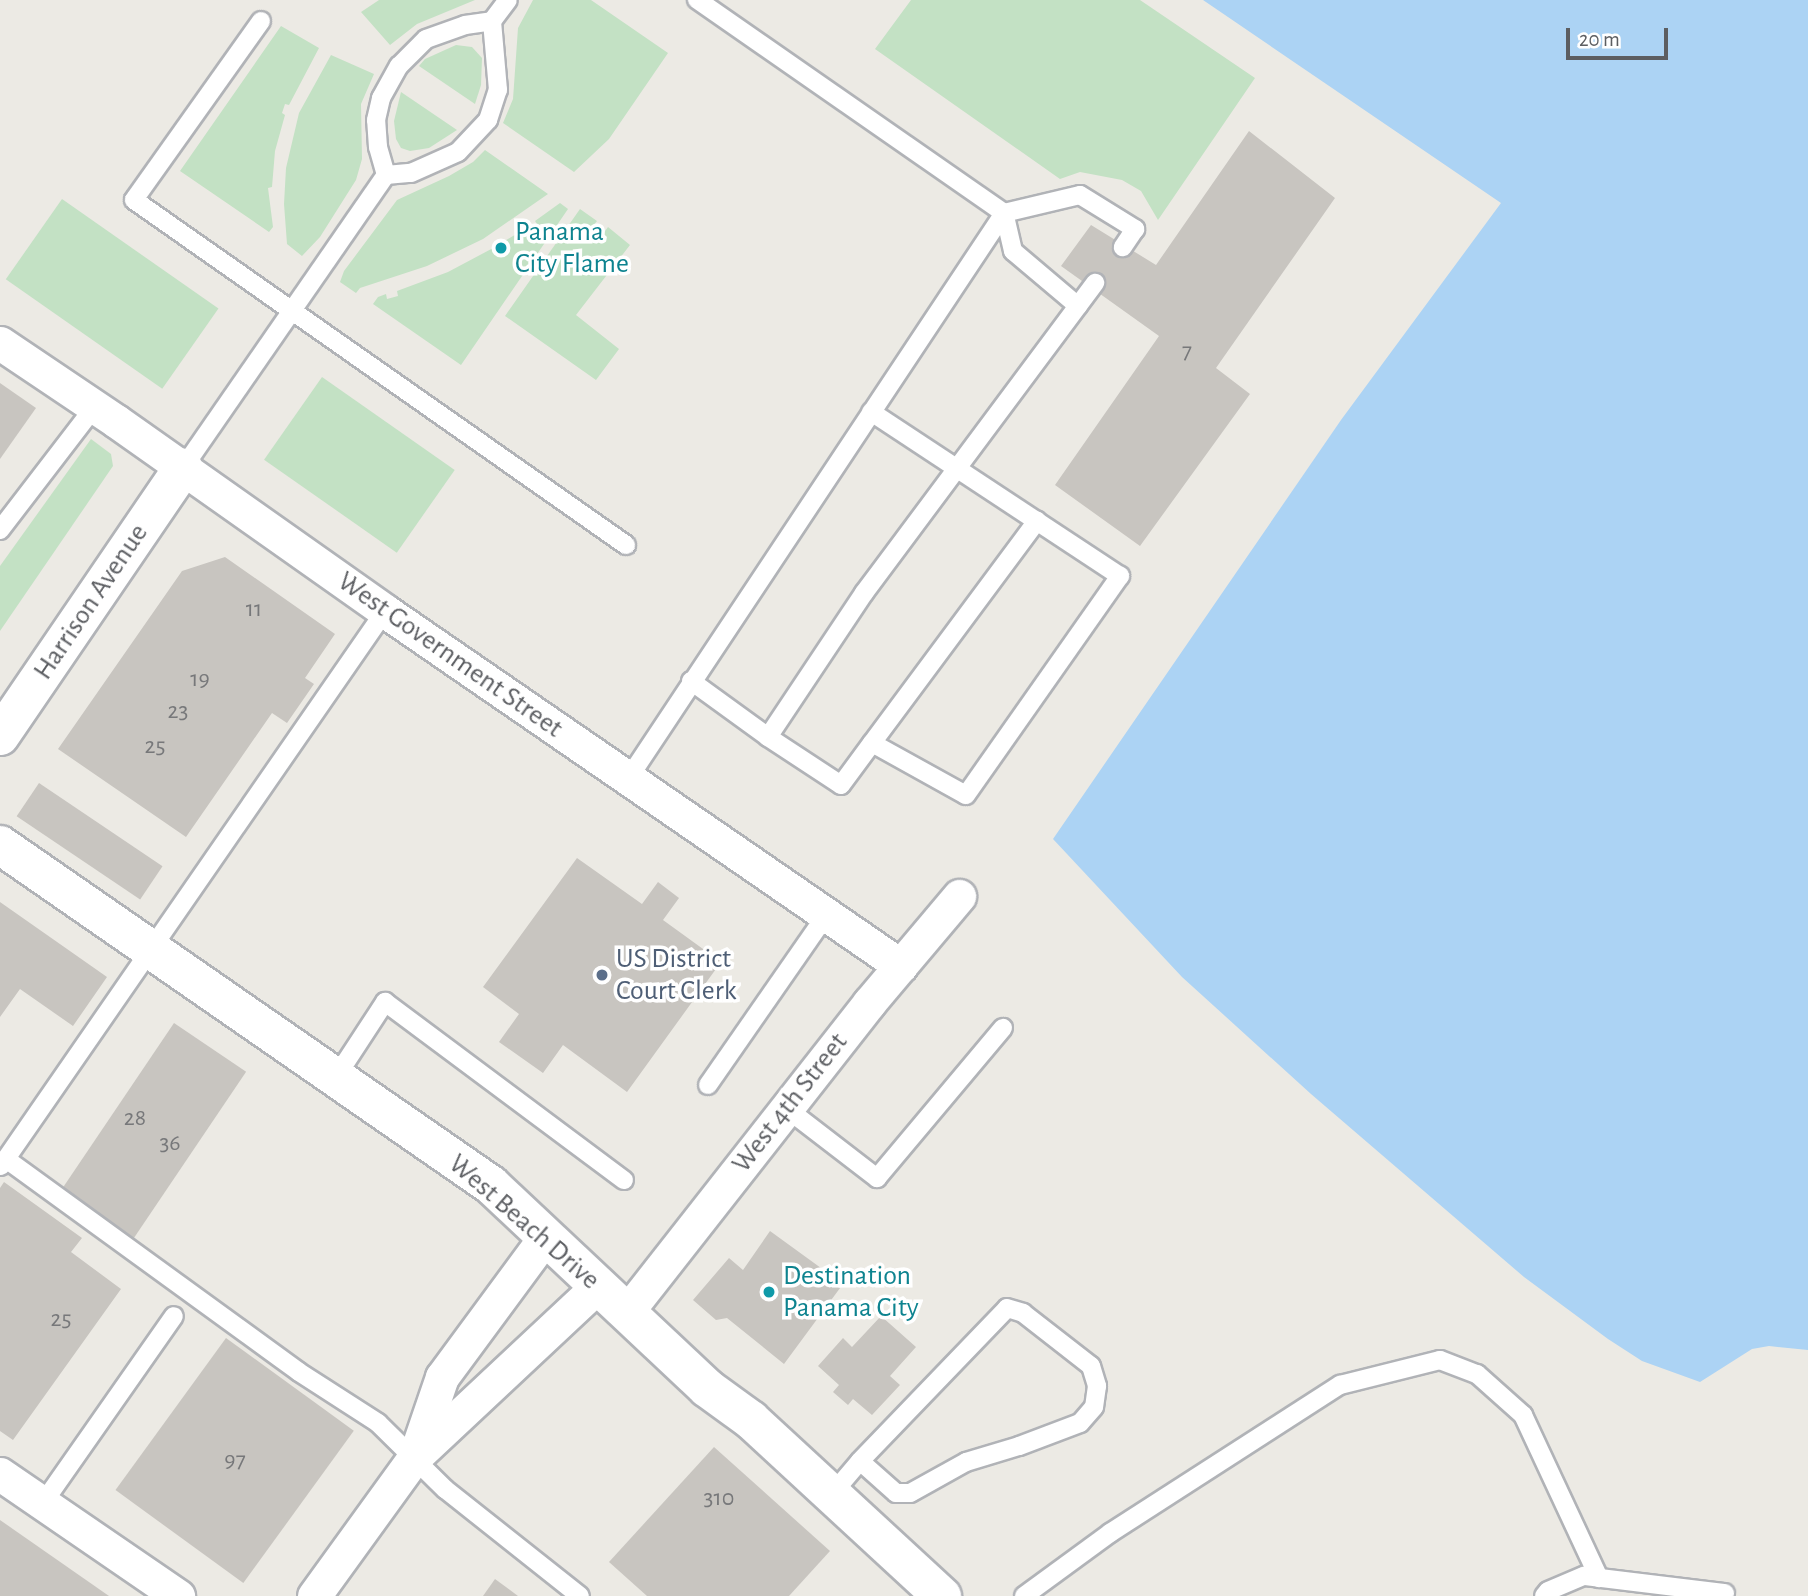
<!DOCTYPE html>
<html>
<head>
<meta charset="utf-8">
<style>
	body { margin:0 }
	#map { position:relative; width:1808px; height:1596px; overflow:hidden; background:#eceae4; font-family:"Alegreya Sans",sans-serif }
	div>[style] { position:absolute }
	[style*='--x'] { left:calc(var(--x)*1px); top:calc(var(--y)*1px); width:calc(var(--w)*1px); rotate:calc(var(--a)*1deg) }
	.green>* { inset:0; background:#c3e1c4; transform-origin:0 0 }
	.water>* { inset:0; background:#acd3f4 }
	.building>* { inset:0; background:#c8c5c0; transform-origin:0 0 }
	.roads { filter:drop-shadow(2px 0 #b1b3b7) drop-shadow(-2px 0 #b1b3b7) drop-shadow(0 2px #b1b3b7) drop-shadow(0 -2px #b1b3b7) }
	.service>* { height:18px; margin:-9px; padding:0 9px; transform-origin:9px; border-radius:9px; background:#fff }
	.minor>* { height:33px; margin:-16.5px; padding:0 16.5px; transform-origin:16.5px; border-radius:16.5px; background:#fff }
	.tertiary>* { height:38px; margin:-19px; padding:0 19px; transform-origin:19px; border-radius:19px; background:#fff }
	.dots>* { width:19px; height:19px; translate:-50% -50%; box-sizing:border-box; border:4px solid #fff; border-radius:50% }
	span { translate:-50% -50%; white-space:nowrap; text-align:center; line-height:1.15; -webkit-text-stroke:7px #fff; paint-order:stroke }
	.number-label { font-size:24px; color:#77787a }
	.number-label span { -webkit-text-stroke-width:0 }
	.culture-label { font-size:28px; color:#0d838f }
	.left { translate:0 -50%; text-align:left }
	.street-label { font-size:28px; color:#5c5e62 }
	.service-label { font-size:28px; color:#4e5e75 }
	.scale { position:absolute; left:1566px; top:28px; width:102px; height:32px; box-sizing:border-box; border:4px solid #5c5e62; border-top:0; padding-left:9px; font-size:21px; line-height:24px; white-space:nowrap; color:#5c5e62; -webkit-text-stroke:5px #fff; paint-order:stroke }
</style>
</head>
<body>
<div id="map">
	<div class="green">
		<div style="clip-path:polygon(379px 0,475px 0,417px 24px,390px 45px,361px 12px)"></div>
		<div style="clip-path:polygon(533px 0,591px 0,668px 53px,609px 139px,574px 172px,503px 123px,513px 99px,518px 28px)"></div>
		<div style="clip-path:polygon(911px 0,1140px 0,1255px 78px,1158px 220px,1141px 191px,1122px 180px,1080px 172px,1060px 179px,875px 49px)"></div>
		<div style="clip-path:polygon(281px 26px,319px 48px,289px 105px,285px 104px,282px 113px,285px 115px,275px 151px,272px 187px,268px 188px,273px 227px,269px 232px,180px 171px)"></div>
		<div style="clip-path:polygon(456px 45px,472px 47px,482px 58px,481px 85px,475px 104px,419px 66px,425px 59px)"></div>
		<div style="clip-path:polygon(331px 55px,374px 74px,361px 104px,362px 159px,356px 180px,320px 237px,302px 256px,287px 244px,284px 204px,286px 168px,299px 113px)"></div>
		<div style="clip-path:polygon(401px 92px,457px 130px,429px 148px,410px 151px,401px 148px,396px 139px,394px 121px)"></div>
		<div style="clip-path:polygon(485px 150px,548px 194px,483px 239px,427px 266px,360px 288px,356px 293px,340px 282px,344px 271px,397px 200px,449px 176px,473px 162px)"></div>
		<div style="left:62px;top:199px;width:191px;height:98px;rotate:35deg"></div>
		<div style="clip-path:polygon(560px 203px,568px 209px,461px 365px,373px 304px,378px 297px,386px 294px,387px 299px,398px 296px,397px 291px,448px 272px,495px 247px,501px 254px,508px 250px,503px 242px,528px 227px,531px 230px,537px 224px,535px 221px)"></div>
		<div style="clip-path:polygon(580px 209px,597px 221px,588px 232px,599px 239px,608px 227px,630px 245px,576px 315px,619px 349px,596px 380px,505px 316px)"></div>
		<div style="left:322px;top:377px;width:162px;height:101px;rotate:35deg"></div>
		<div style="clip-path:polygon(91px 439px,111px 454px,113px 466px,0 631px,0 566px)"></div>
	</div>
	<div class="water">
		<div style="clip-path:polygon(1203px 0,1808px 0,1808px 1350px,1769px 1346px,1752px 1349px,1700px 1382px,1642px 1361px,1608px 1339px,1524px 1277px,1311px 1094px,1182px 977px,1053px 839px,1341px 420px,1501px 203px)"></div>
	</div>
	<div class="building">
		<div style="clip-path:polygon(1249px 131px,1335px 198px,1216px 368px,1250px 394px,1140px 546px,1055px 485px,1159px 336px,1061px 266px,1091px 225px,1156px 265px)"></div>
		<div style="clip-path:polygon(0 383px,36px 408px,0 459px)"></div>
		<div style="clip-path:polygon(225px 557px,335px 634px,305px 678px,314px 684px,287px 723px,272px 713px,186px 837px,58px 749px,182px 571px)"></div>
		<div style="left:39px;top:783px;width:149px;height:40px;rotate:34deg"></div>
		<div style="clip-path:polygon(577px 858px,642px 904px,658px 882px,679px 898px,663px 920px,721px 962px,627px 1092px,563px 1045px,543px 1073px,499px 1042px,519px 1014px,483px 987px)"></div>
		<div style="clip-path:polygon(0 902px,107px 977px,73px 1026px,20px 989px,0 1017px)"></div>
		<div style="left:174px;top:1023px;width:87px;height:204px;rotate:34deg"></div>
		<div style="clip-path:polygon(4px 1182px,82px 1238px,71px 1252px,121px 1289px,13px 1440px,0 1431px,0 1188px)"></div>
		<div style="clip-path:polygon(770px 1231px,843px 1284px,784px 1364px,727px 1318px,716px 1320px,693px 1300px,729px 1258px,743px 1270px)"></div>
		<div style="clip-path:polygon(881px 1316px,916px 1347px,890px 1376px,900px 1385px,872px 1415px,853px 1399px,848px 1405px,833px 1392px,839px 1385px,818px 1366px,843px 1338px,852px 1347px)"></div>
		<div style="left:226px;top:1338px;width:158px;height:188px;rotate:36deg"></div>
		<div style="clip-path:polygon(714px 1447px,830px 1551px,789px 1596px,647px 1596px,609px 1562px)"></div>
		<div style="clip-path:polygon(0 1520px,109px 1596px,0 1596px)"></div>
		<div style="clip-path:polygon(495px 1579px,518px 1596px,483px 1596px)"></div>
	</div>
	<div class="roads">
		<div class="service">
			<div style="--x:261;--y:21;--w:219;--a:125.4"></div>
			<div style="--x:134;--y:200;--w:601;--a:35.04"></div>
			<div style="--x:386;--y:175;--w:29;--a:-106"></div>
			<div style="--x:378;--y:147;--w:27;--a:-94"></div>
			<div style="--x:376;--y:120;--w:23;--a:-77"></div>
			<div style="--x:381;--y:98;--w:37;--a:-61"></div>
			<div style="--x:399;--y:66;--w:38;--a:-45"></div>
			<div style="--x:426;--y:39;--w:41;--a:-19.7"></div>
			<div style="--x:465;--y:25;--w:27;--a:-8"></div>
			<div style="--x:492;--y:21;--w:26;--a:-53"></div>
			<div style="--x:386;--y:175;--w:25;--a:-5"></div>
			<div style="--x:411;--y:173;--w:51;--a:-24.1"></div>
			<div style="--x:458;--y:152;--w:44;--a:-46.8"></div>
			<div style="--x:488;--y:120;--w:32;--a:-72"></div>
			<div style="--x:498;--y:90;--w:69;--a:-95"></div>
			<div style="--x:1078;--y:306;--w:85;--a:-139.8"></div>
			<div style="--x:1013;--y:251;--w:39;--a:-103"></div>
			<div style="--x:1004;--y:213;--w:78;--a:-13.3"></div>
			<div style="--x:1080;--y:195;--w:65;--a:31.7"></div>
			<div style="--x:1135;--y:229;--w:22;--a:124"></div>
			<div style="--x:183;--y:468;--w:356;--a:-55.3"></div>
			<div style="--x:0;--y:530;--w:156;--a:-52.5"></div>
			<div style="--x:691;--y:681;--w:95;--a:36"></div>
			<div style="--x:768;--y:737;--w:87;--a:33.3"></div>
			<div style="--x:841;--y:785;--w:52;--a:-53.6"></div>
			<div style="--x:872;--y:743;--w:107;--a:29"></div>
			<div style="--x:966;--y:795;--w:268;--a:-54.9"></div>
			<div style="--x:1120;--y:576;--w:298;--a:-146.6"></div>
			<div style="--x:768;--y:737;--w:173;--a:-56.3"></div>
			<div style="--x:864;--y:593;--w:387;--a:-53.3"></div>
			<div style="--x:872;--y:743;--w:277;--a:-53.4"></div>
			<div style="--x:628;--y:779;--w:680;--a:-56.4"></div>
			<div style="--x:1004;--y:213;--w:374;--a:-145.2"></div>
			<div style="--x:336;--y:1077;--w:90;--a:-56.8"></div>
			<div style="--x:385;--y:1002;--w:298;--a:36.7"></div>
			<div style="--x:708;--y:1085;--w:207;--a:-55.2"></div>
			<div style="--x:786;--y:1108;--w:115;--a:37.6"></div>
			<div style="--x:877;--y:1178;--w:196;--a:-50"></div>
			<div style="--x:6;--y:1159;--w:362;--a:36"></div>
			<div style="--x:299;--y:1372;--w:94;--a:32.8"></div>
			<div style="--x:378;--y:1423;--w:94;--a:44.6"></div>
			<div style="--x:445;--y:1489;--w:172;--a:38.4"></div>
			<div style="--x:1;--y:1166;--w:675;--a:-55.32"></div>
			<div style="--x:832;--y:1494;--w:43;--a:-49.7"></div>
			<div style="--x:860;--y:1461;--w:212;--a:-46.1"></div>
			<div style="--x:1007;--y:1308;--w:17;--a:17"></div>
			<div style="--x:1023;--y:1313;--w:86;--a:37.9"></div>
			<div style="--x:1091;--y:1366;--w:21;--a:73"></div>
			<div style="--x:1097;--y:1386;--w:21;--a:98"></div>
			<div style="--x:1094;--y:1407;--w:21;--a:131"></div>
			<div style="--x:1080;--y:1423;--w:65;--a:159.3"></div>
			<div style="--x:1019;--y:1446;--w:55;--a:163.2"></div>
			<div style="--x:966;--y:1462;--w:64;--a:151"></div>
			<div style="--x:910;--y:1493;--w:14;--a:180"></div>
			<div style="--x:896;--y:1493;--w:48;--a:-138.4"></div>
			<div style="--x:43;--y:1503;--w:228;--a:-55"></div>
			<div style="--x:1024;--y:1596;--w:107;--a:-36.2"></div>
			<div style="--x:1110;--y:1533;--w:274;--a:-32.8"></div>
			<div style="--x:1340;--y:1385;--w:103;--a:-14"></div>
			<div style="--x:1440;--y:1360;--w:40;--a:21"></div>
			<div style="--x:1477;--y:1374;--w:62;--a:41.7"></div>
			<div style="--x:1523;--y:1415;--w:180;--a:65"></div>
			<div style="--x:1544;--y:1596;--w:6;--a:-51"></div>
			<div style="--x:1548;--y:1591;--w:39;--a:-23"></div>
			<div style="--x:1584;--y:1576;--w:142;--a:6.9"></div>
		</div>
		<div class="minor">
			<div style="--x:0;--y:343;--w:140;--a:33.9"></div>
			<div style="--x:116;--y:421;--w:329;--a:35.2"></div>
			<div style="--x:385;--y:611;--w:626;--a:34.53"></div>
			<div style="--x:626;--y:1313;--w:394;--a:-51.9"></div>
			<div style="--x:869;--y:1003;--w:140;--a:-49.9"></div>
			<div style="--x:418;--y:1447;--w:74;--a:-71.1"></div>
			<div style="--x:442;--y:1377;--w:175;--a:-53.6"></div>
			<div style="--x:0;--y:1474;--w:216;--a:34.4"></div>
			<div style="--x:314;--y:1596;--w:170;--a:-54.1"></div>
			<div style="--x:414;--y:1458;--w:252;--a:-43.1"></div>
		</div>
		<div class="tertiary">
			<div style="--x:0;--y:736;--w:325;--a:-55.7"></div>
			<div style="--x:0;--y:845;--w:597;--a:34.7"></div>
			<div style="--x:491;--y:1185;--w:296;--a:43.2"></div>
			<div style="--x:707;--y:1388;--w:54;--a:36"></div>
			<div style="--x:751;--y:1420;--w:260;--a:42.7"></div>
		</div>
	</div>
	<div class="dots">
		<div style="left:501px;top:248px;background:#0f9aa8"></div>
		<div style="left:602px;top:975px;background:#5c6f8a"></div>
		<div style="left:769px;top:1292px;background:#0f9aa8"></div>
	</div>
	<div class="number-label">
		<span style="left:1187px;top:352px">7</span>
		<span style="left:254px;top:610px">11</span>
		<span style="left:200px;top:680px">19</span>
		<span style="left:178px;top:712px">23</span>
		<span style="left:155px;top:747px">25</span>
		<span style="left:135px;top:1119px">28</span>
		<span style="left:170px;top:1144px">36</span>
		<span style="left:61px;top:1320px">25</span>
		<span style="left:235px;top:1461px">97</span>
		<span style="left:719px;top:1499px">310</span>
	</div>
	<div class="culture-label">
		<span class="left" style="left:515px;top:248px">Panama<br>City Flame</span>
		<span class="left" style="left:783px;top:1292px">Destination<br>Panama City</span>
	</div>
	<div class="street-label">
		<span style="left:91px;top:602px;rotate:-56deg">Harrison Avenue</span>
		<span style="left:450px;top:655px;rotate:35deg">West Government Street</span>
		<span style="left:790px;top:1103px;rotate:-52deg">West 4th Street</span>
		<span style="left:524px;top:1222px;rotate:41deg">West Beach Drive</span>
	</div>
	<div class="service-label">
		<span class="left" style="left:616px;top:975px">US District<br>Court Clerk</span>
	</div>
	<div class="scale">20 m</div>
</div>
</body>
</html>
